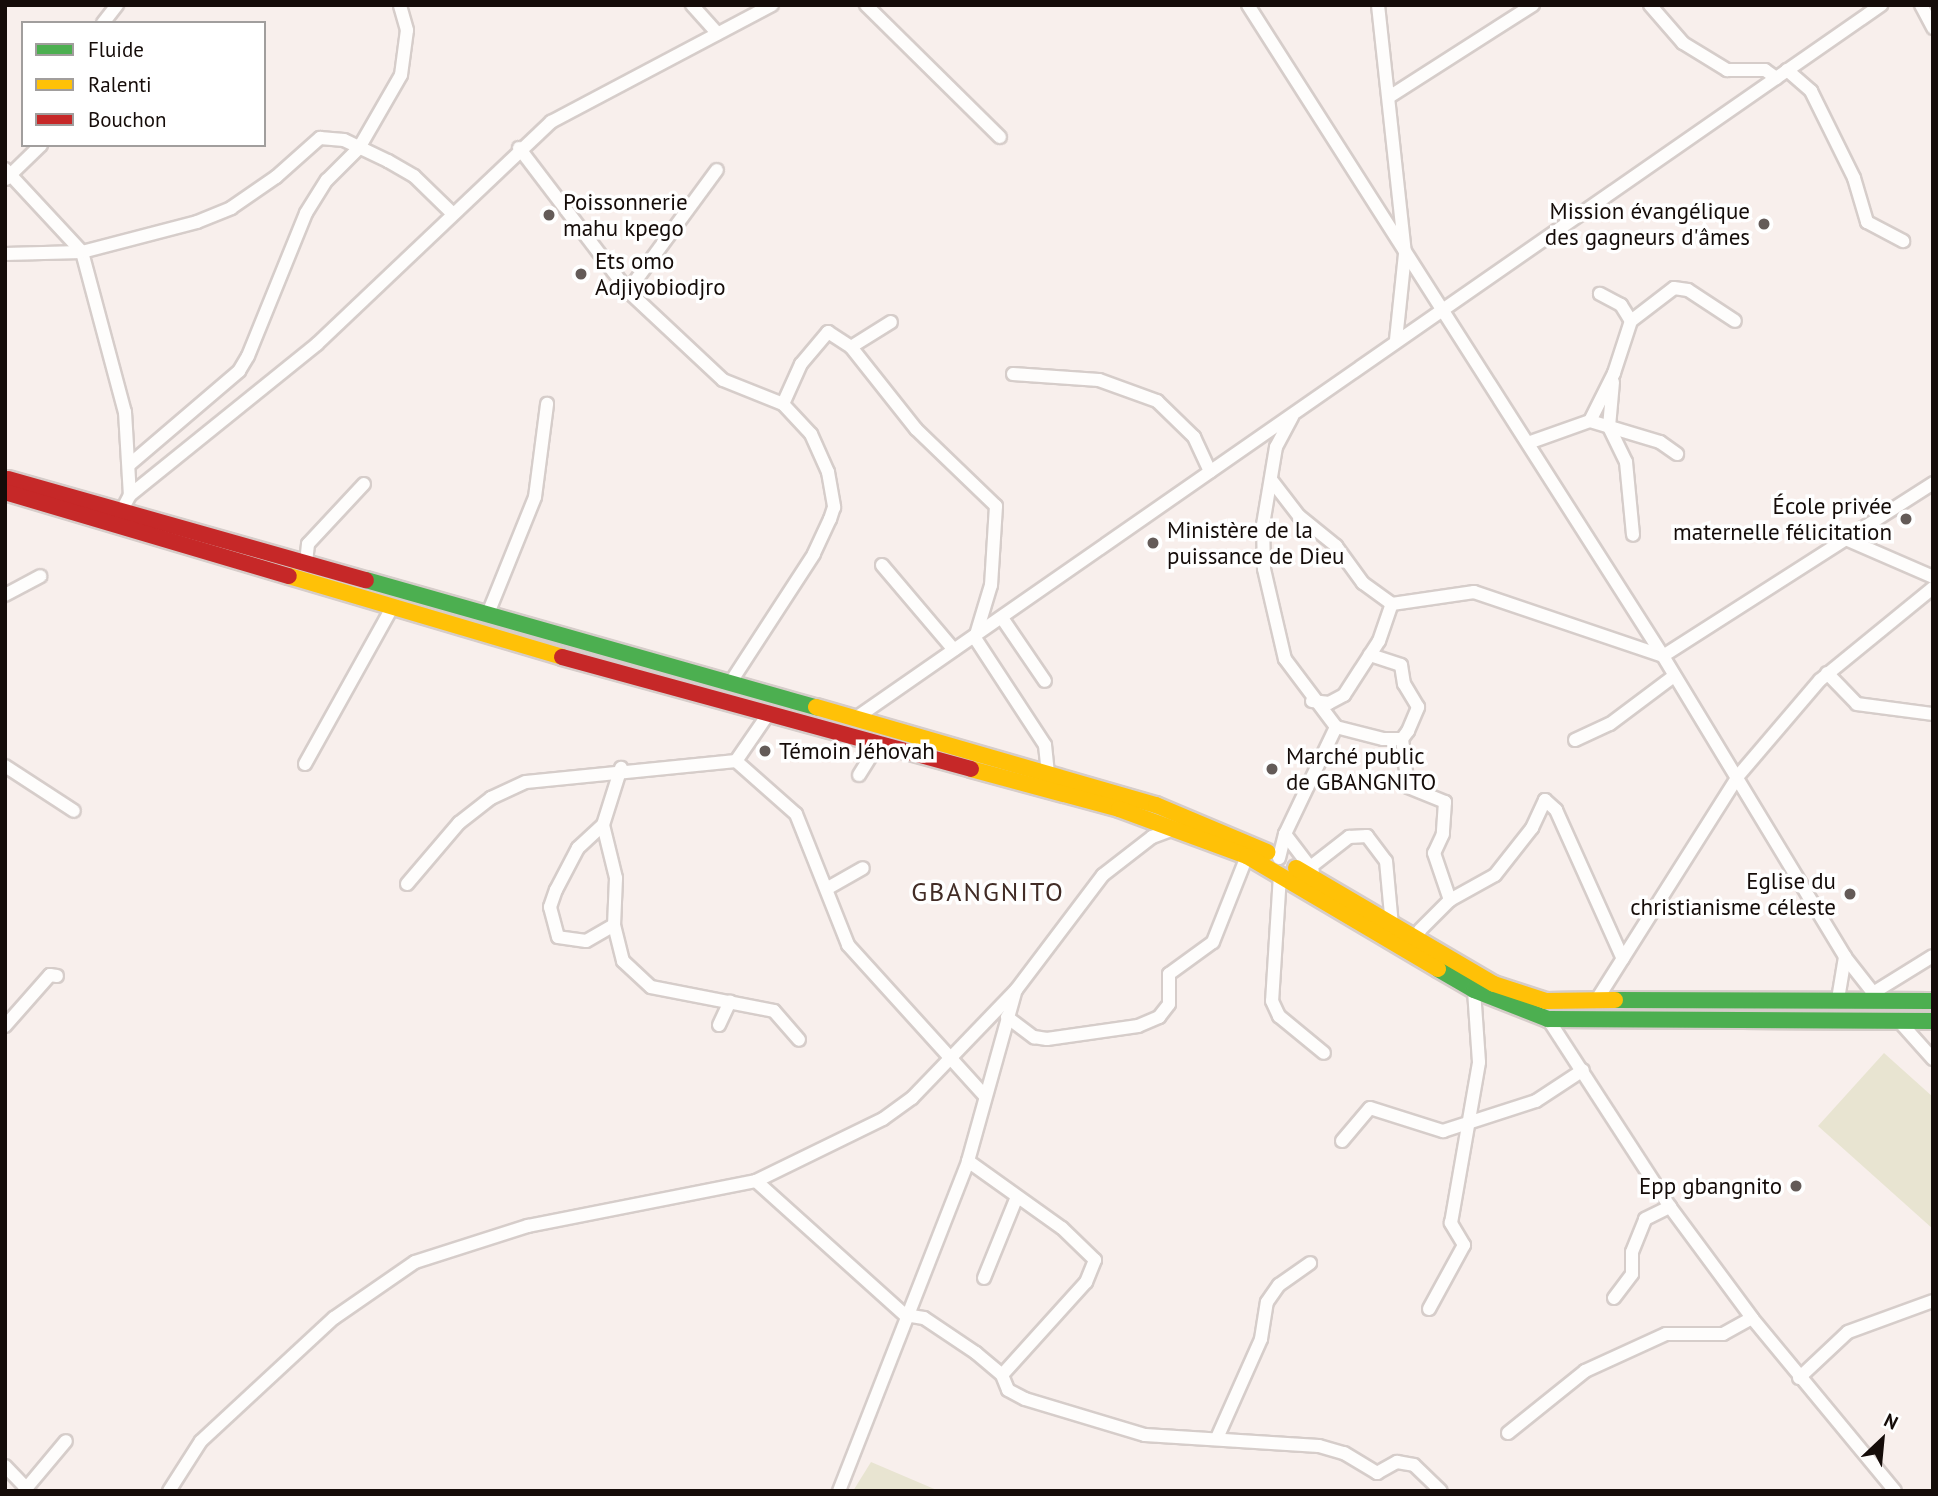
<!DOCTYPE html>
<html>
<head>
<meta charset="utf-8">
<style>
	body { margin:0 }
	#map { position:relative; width:1938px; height:1496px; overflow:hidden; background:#f8efec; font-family:"PT Sans",sans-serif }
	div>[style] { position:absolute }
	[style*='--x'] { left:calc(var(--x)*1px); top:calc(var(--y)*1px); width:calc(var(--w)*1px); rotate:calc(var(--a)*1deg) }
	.green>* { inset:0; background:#e8e4d1 }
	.roads { filter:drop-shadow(2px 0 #d6cdca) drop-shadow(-2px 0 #d6cdca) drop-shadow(0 2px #d6cdca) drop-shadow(0 -2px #d6cdca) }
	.street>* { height:12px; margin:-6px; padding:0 6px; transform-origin:6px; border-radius:6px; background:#fefdfc }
	.fast>* { height:16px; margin:-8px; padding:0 8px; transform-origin:8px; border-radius:8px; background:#4caf50 }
	.slow>* { height:16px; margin:-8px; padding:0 8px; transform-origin:8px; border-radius:8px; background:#ffc107 }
	.jam>* { height:16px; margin:-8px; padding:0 8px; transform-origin:8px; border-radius:8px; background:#c62828 }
	.dots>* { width:19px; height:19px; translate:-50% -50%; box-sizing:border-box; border:4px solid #fff; border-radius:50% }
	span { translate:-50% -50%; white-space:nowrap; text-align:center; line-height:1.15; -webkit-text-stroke:7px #fff; paint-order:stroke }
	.poi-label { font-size:23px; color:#150c09 }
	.left { translate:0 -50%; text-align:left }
	.right { translate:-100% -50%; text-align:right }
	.quarter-label { font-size:26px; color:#422c26; letter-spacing:2px }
	.frame { position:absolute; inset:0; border:7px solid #150c09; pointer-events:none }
	.legend { position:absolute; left:21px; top:21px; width:245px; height:126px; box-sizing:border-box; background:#fff; border:2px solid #a19e9d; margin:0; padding:9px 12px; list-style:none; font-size:21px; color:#150c09 }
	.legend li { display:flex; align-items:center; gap:14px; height:35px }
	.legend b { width:35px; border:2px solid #a19e9d }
	.north { position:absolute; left:1847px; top:1405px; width:70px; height:70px; -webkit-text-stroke:5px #fff; paint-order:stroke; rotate:26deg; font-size:19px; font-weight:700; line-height:28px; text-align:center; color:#150c09 }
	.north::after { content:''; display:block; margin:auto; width:24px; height:32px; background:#150c09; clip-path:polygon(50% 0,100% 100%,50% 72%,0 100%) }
</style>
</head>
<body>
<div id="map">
	<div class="green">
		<div style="clip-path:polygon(1884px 1053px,1933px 1097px,1933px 1229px,1818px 1126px)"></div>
		<div style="clip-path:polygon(871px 1462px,939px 1491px,853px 1491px)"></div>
	</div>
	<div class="roads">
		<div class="street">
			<div style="--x:692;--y:5;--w:38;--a:48"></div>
			<div style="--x:866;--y:5;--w:188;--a:44.6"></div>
			<div style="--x:1248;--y:5;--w:772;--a:57.48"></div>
			<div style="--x:1663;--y:656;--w:352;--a:58.8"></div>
			<div style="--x:1845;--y:957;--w:53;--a:51.8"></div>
			<div style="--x:1378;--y:5;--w:250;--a:83.8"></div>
			<div style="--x:1405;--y:254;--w:85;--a:96"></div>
			<div style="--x:1650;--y:5;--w:50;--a:49"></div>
			<div style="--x:1683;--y:43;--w:52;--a:31.5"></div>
			<div style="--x:1727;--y:70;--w:38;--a:0"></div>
			<div style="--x:1765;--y:70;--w:14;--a:36"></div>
			<div style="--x:1921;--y:5;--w:26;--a:62"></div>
			<div style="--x:103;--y:23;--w:23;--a:-52"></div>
			<div style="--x:1787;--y:70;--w:32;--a:41"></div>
			<div style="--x:1811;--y:91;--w:97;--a:63.7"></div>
			<div style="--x:1854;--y:178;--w:46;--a:73.5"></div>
			<div style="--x:1867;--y:222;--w:41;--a:27.8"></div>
			<div style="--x:1389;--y:97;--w:171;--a:-32.6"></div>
			<div style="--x:519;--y:148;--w:180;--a:52.7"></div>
			<div style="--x:628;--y:291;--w:130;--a:43.1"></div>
			<div style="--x:723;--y:380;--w:65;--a:21.8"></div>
			<div style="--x:783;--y:404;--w:41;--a:47"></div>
			<div style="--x:811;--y:434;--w:42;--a:65.9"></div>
			<div style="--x:828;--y:472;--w:36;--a:80"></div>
			<div style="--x:834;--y:507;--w:13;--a:108"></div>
			<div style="--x:830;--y:519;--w:38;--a:115"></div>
			<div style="--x:814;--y:554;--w:153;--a:123"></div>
			<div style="--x:5;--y:169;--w:113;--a:47.1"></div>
			<div style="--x:82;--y:252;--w:166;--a:75"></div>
			<div style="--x:125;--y:412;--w:83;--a:86.6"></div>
			<div style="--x:6;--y:179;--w:49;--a:-44.2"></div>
			<div style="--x:5;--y:254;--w:77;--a:-1.5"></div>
			<div style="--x:82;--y:252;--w:119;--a:-14.6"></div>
			<div style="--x:197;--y:222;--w:37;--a:-22"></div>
			<div style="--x:231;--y:208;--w:55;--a:-34.6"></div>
			<div style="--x:276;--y:177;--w:59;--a:-41.6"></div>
			<div style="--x:320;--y:138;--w:24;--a:5"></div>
			<div style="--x:344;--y:140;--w:49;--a:25.5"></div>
			<div style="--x:388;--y:161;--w:30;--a:30"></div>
			<div style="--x:414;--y:176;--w:50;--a:44.2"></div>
			<div style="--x:628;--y:291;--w:150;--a:-53.7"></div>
			<div style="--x:1631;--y:321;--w:54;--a:-37.5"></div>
			<div style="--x:1674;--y:288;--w:14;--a:8"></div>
			<div style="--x:1688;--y:290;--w:56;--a:33.4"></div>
			<div style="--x:851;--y:347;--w:105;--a:51.6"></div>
			<div style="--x:916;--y:429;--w:111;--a:43.9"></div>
			<div style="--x:996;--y:506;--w:79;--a:93.6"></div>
			<div style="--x:991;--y:585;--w:55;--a:106.8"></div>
			<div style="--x:975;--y:638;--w:128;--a:56.8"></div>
			<div style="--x:1045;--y:745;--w:27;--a:84"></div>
			<div style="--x:1013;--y:374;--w:86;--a:4"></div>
			<div style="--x:1099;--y:380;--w:62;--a:19.9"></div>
			<div style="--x:1157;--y:401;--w:52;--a:44.2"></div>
			<div style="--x:1194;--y:437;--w:38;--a:65"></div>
			<div style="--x:1613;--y:382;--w:45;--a:95.1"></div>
			<div style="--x:1609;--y:427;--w:39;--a:64"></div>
			<div style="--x:1626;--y:462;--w:73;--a:84.5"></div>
			<div style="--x:783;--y:404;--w:44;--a:-65.8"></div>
			<div style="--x:801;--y:364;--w:42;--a:-49.8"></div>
			<div style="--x:828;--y:332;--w:27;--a:33"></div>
			<div style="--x:851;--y:347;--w:47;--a:-32"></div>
			<div style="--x:1292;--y:417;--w:34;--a:118"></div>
			<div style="--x:1276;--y:447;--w:79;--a:99.5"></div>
			<div style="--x:1263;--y:525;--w:44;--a:88.7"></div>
			<div style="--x:1264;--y:569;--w:92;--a:76.9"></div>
			<div style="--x:1285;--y:659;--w:85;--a:53.1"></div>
			<div style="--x:1590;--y:421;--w:73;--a:16.7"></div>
			<div style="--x:1660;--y:442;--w:21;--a:35"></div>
			<div style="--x:1528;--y:443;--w:66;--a:-19.5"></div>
			<div style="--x:1590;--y:421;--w:54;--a:-63.4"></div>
			<div style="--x:1614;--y:373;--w:55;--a:-71.9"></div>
			<div style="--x:1631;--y:321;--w:19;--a:-122"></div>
			<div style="--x:1621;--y:305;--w:24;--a:-152"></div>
			<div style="--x:129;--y:465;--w:145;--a:-40.5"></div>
			<div style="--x:239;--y:371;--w:17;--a:-59"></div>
			<div style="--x:248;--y:356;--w:154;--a:-67.9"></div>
			<div style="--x:306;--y:213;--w:39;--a:-58"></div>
			<div style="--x:327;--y:180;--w:45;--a:-45"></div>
			<div style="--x:359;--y:148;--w:84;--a:-60.1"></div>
			<div style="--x:401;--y:75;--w:45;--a:-82.4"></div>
			<div style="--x:407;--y:30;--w:26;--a:-106"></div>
			<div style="--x:1272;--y:481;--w:44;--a:52.4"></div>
			<div style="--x:1299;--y:516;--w:48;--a:39"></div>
			<div style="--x:1336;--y:546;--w:46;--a:53.9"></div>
			<div style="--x:1363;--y:583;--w:36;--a:36"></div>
			<div style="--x:1392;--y:604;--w:83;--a:-8.3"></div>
			<div style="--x:1474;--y:592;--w:200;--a:18.7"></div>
			<div style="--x:1663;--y:656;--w:321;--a:-32.6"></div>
			<div style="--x:122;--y:510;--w:17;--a:-62"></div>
			<div style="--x:130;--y:495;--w:240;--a:-38.9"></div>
			<div style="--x:317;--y:344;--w:323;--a:-43.5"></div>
			<div style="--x:551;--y:122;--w:250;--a:-27.9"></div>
			<div style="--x:1848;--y:540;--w:93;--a:23.5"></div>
			<div style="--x:306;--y:563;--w:19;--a:-84"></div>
			<div style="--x:308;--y:544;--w:82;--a:-47"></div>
			<div style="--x:882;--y:565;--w:111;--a:49.7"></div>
			<div style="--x:5;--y:595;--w:40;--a:-28"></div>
			<div style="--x:487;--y:616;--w:128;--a:-68"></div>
			<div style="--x:535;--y:497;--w:94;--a:-82.6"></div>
			<div style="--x:1002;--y:618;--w:76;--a:55.7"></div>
			<div style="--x:1827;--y:673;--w:43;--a:45.9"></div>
			<div style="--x:1857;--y:704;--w:77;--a:7.5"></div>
			<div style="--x:1312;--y:701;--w:17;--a:7"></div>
			<div style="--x:1329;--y:703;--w:17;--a:-28"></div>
			<div style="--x:1344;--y:695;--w:64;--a:-57.1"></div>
			<div style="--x:1379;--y:641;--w:39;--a:-71"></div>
			<div style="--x:856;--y:718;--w:1249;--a:-34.82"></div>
			<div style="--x:1402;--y:739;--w:48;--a:82.9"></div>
			<div style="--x:1408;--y:787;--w:40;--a:22"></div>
			<div style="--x:1445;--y:802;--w:32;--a:94"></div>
			<div style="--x:1443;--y:834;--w:21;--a:115"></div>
			<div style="--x:1434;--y:853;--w:50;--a:71.2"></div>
			<div style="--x:1575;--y:740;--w:38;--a:-25"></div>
			<div style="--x:1610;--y:724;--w:80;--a:-36.9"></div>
			<div style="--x:736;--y:761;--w:58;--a:-55.5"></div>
			<div style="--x:305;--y:764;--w:181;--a:-60.9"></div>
			<div style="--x:5;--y:766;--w:82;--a:33.1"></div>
			<div style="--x:859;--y:775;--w:39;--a:-58"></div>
			<div style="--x:603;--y:825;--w:55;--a:76.2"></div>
			<div style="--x:616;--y:878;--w:47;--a:92.4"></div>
			<div style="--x:614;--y:925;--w:32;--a:150"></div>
			<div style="--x:586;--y:941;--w:28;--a:-172"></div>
			<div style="--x:558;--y:937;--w:31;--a:-105"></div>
			<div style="--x:550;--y:907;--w:18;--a:-71"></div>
			<div style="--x:556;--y:890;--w:47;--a:-62.4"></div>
			<div style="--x:578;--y:848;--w:34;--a:-43"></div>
			<div style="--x:603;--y:825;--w:60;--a:-72.5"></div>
			<div style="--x:1285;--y:834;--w:46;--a:52.9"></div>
			<div style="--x:1279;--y:858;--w:25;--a:-76"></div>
			<div style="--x:1285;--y:834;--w:119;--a:-64.5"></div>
			<div style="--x:1336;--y:727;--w:49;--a:14.3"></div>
			<div style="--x:1383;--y:739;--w:19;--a:0"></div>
			<div style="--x:1402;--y:739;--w:10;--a:-53"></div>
			<div style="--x:1408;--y:731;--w:26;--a:-67"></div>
			<div style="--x:1418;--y:707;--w:27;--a:-121"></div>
			<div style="--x:1404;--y:684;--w:19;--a:-99"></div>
			<div style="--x:1401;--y:665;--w:33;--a:-162"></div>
			<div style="--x:1313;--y:865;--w:46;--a:-37.9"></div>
			<div style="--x:1349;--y:837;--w:18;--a:-3"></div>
			<div style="--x:1367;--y:836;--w:31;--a:53"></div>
			<div style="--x:1386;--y:861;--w:65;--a:84.7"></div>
			<div style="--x:1280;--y:875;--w:126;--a:93.6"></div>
			<div style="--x:1272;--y:1001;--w:17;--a:65"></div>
			<div style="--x:1279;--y:1016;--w:58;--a:39.4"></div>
			<div style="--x:407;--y:884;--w:80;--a:-49.6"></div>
			<div style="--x:459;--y:823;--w:41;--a:-38"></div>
			<div style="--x:491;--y:798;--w:38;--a:-25"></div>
			<div style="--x:526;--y:782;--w:211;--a:-5.7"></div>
			<div style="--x:736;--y:761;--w:80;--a:41.5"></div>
			<div style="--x:796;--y:814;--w:141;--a:68.3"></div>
			<div style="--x:848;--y:945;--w:204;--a:47.8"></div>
			<div style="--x:828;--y:888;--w:40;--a:-29.7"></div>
			<div style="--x:614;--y:925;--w:37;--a:76"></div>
			<div style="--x:623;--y:961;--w:38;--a:43"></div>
			<div style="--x:651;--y:987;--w:125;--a:11"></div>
			<div style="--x:774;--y:1011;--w:38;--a:49"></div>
			<div style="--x:1417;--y:940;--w:10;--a:-73"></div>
			<div style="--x:1420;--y:930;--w:42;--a:-45"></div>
			<div style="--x:1450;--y:900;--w:51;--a:-29.1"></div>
			<div style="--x:1495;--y:875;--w:60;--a:-51.8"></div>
			<div style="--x:1532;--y:828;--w:31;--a:-65"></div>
			<div style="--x:1545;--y:800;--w:15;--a:42"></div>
			<div style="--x:1556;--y:810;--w:163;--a:65.8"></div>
			<div style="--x:1873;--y:993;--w:70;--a:-31.7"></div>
			<div style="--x:1838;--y:999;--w:43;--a:-80.5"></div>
			<div style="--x:1596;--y:1001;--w:266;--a:-57.7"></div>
			<div style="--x:1738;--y:776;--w:126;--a:-49.5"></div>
			<div style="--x:1820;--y:680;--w:146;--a:-39.2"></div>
			<div style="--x:1007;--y:1017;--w:34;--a:37"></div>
			<div style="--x:1034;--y:1037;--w:13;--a:9"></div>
			<div style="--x:1047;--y:1039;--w:92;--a:-8.1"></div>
			<div style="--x:1138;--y:1026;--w:23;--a:-23"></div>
			<div style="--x:1159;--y:1017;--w:16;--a:-52"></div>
			<div style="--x:1169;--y:1004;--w:30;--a:-90"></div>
			<div style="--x:1169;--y:974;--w:54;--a:-36"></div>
			<div style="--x:1213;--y:942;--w:92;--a:-68.4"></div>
			<div style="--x:1548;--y:1019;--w:224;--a:57"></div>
			<div style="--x:1670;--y:1207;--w:138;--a:53.5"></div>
			<div style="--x:1752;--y:1318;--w:224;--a:50.4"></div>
			<div style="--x:1899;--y:1021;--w:51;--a:48.2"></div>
			<div style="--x:719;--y:1025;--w:26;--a:-65"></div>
			<div style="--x:5;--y:1026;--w:68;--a:-48.6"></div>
			<div style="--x:50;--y:975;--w:7;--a:8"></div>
			<div style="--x:1342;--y:1141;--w:43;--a:-49.7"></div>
			<div style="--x:1370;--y:1108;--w:77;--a:17.5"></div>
			<div style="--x:1443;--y:1131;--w:98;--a:-17.9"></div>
			<div style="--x:1536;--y:1101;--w:56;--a:-33.4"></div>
			<div style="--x:968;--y:1161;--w:115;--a:35.5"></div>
			<div style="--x:1062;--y:1228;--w:46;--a:44.1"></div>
			<div style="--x:1095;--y:1260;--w:24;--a:112"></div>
			<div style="--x:1086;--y:1282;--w:125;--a:132.1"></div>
			<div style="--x:756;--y:1181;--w:200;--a:42"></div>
			<div style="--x:905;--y:1315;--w:19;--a:9"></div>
			<div style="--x:924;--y:1318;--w:63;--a:33.9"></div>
			<div style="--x:976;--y:1353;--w:34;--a:40"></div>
			<div style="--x:1002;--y:1375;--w:16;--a:68"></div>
			<div style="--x:1008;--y:1390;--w:19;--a:28"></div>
			<div style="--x:1025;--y:1399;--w:125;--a:16.7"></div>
			<div style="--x:1145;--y:1435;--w:174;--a:3.6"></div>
			<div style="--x:1319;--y:1446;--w:26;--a:16"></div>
			<div style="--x:1344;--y:1453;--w:39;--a:31"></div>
			<div style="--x:1377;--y:1473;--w:23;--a:-29"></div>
			<div style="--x:1397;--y:1462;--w:17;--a:10"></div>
			<div style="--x:1414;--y:1465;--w:37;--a:44"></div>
			<div style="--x:984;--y:1278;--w:85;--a:-67.9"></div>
			<div style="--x:1614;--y:1298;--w:30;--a:-53"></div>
			<div style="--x:1632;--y:1274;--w:22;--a:-90"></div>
			<div style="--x:1632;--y:1252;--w:35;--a:-68"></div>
			<div style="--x:1645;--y:1219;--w:28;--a:-26"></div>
			<div style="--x:1429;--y:1309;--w:73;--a:-61.3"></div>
			<div style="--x:1464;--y:1245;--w:26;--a:-121"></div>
			<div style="--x:1451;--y:1223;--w:163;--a:-80.1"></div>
			<div style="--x:1479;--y:1062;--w:72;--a:-94"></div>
			<div style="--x:1799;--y:1378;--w:67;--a:-43.2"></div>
			<div style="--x:1848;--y:1332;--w:90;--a:-20"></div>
			<div style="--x:1508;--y:1433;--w:99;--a:-38.8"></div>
			<div style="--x:1585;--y:1371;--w:89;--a:-24.6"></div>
			<div style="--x:1666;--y:1334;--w:57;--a:0"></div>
			<div style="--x:1723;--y:1334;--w:33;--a:-29"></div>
			<div style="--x:1217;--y:1438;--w:108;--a:-66"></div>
			<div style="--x:1261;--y:1339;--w:37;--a:-81"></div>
			<div style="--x:1267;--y:1302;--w:21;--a:-55"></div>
			<div style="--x:1279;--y:1285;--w:38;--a:-35"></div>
			<div style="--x:5;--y:1466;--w:30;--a:46"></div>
			<div style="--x:24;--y:1491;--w:65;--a:-50"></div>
			<div style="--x:169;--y:1491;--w:59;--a:-57.4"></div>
			<div style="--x:201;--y:1441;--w:181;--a:-42.8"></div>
			<div style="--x:334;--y:1318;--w:98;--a:-34.7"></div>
			<div style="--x:415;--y:1262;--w:119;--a:-17.7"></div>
			<div style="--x:528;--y:1226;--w:232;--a:-11.2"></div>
			<div style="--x:756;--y:1181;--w:141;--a:-26"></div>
			<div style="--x:883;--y:1119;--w:36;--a:-36"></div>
			<div style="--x:912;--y:1098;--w:150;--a:-46.1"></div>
			<div style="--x:1016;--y:990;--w:144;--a:-52.9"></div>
			<div style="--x:1103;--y:875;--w:62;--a:-37.8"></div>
			<div style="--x:1152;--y:837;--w:23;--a:-20"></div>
			<div style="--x:839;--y:1491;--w:354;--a:-68.6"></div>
			<div style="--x:968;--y:1161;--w:174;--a:-74.4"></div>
		</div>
		<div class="fast">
			<div style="--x:366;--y:580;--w:468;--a:15.8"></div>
			<div style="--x:1438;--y:969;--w:42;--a:30.3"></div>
			<div style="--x:1474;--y:990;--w:79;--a:21.4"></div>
			<div style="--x:1548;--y:1019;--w:385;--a:0.3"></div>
			<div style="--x:1615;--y:1000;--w:318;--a:0.2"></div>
		</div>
		<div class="slow">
			<div style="--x:289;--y:576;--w:285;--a:16.5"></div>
			<div style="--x:816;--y:707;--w:354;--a:16.1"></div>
			<div style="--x:1156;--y:805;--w:121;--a:22.9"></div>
			<div style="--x:971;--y:769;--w:153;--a:15.1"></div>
			<div style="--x:1119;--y:809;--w:136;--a:20.2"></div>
			<div style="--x:1247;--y:856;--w:222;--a:30.6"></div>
			<div style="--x:1296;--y:868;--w:229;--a:30.4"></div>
			<div style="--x:1494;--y:984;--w:55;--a:18.1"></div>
			<div style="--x:1546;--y:1001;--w:69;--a:-0.8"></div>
		</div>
		<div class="jam">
			<div style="--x:8;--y:479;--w:372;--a:15.8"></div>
			<div style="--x:5;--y:492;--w:296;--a:16.5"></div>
			<div style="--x:562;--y:657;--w:424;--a:15.3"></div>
		</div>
	</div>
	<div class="dots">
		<div style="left:549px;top:215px;background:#645b58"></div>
		<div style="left:1764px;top:224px;background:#645b58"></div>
		<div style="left:581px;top:274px;background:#645b58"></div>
		<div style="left:1906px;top:519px;background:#645b58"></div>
		<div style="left:1153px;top:543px;background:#645b58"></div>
		<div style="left:765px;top:751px;background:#645b58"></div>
		<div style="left:1272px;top:769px;background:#645b58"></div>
		<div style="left:1850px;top:894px;background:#645b58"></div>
		<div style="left:1796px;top:1186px;background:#645b58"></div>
	</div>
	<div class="poi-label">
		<span class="left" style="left:563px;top:215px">Poissonnerie<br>mahu kpego</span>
		<span class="right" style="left:1750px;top:224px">Mission évangélique<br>des gagneurs d'âmes</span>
		<span class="left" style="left:595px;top:274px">Ets omo<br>Adjiyobiodjro</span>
		<span class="right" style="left:1892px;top:519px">École privée<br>maternelle félicitation</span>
		<span class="left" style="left:1167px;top:543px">Ministère de la<br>puissance de Dieu</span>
		<span class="left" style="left:779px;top:751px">Témoin Jéhovah</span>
		<span class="left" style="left:1286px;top:769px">Marché public<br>de GBANGNITO</span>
		<span class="right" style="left:1836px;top:894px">Eglise du<br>christianisme céleste</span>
		<span class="right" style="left:1782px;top:1186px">Epp gbangnito</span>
	</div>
	<div class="quarter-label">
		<span style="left:988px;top:892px">GBANGNITO</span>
	</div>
	<div class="frame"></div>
	<ul class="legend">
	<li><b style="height:9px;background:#4caf50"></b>Fluide</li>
	<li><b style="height:9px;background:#ffc107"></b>Ralenti</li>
	<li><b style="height:9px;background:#c62828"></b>Bouchon</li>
	</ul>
	<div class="north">N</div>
</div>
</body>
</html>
